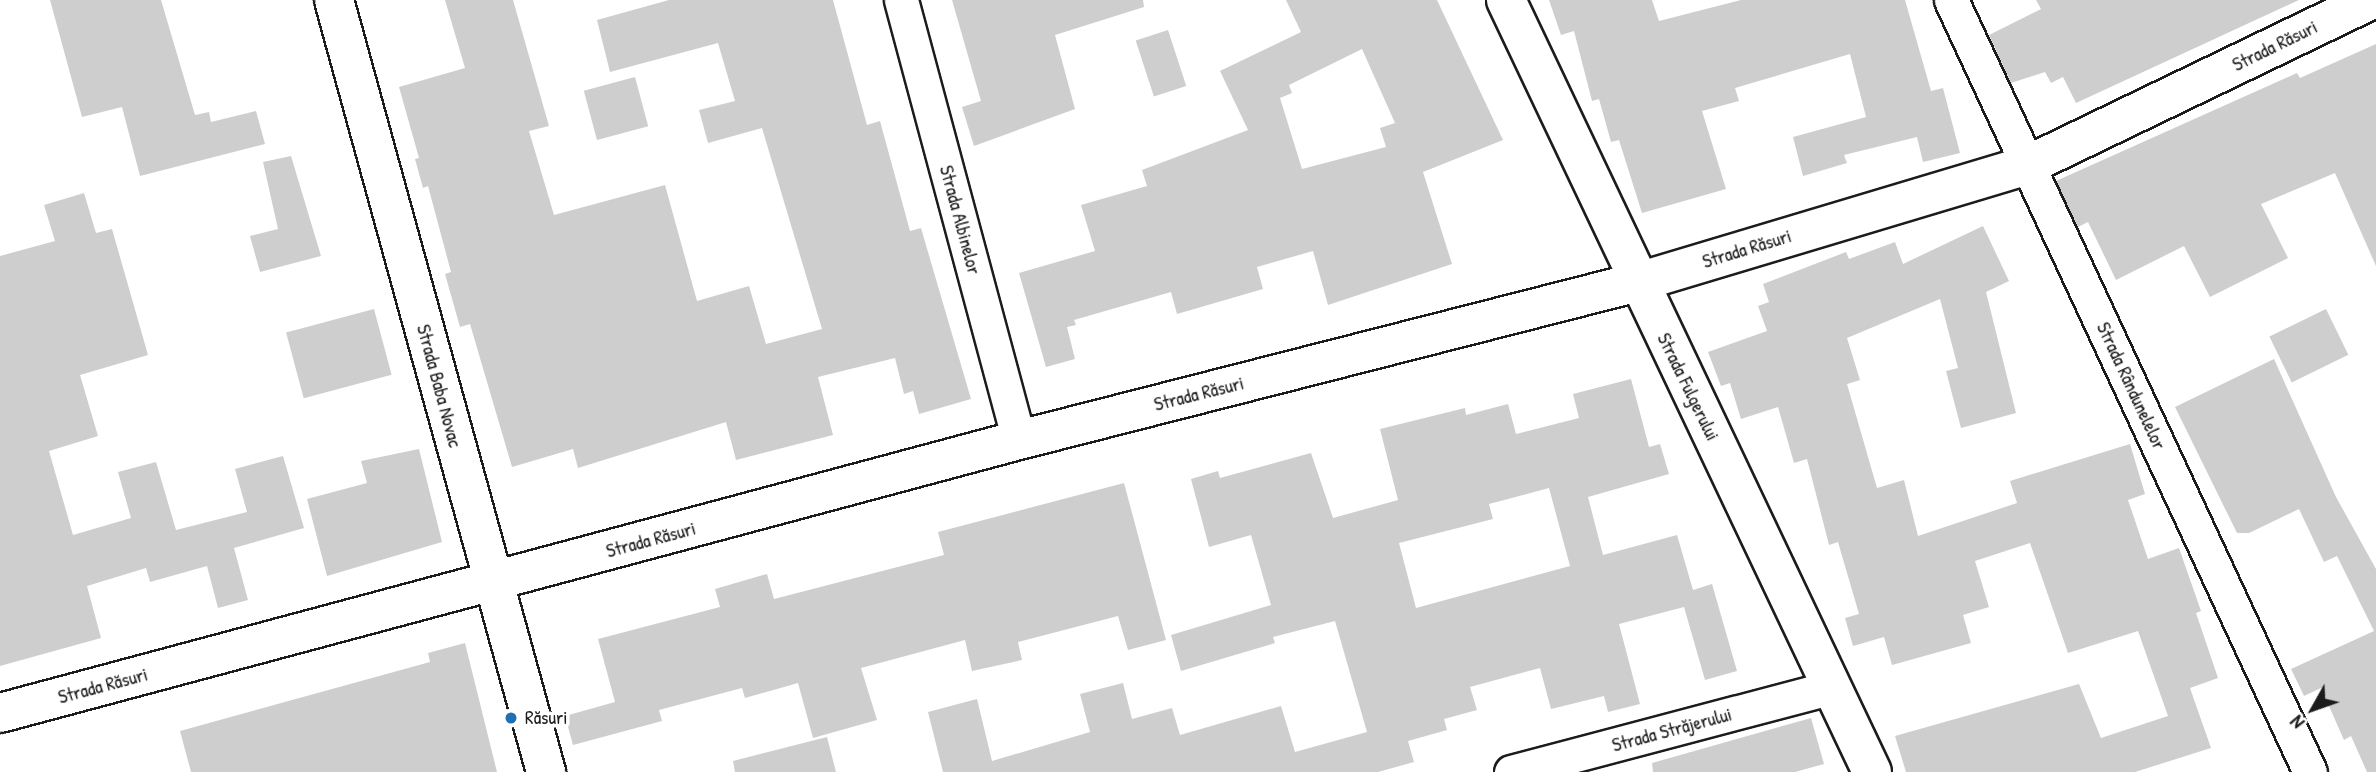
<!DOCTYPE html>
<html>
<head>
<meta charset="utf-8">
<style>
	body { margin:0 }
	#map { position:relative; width:2376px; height:772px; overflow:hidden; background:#fff; font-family:"Patrick Hand",sans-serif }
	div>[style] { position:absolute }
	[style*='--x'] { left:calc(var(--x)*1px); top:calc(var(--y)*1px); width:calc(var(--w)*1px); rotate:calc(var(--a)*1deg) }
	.building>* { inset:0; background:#cecece; transform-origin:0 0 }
	.roads { filter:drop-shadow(2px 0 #1c1c1c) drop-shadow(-2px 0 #1c1c1c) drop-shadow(0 2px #1c1c1c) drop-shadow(0 -2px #1c1c1c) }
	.minor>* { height:33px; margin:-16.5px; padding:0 16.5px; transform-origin:16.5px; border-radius:16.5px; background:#fff }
	.tertiary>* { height:38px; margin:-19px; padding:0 19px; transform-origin:19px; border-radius:19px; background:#fff }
	.secondary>* { height:38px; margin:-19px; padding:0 19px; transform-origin:19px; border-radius:19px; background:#fff }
	.dots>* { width:19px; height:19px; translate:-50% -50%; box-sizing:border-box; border:4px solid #fff; border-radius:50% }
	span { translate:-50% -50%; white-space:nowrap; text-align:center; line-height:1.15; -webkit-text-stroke:7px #fff; paint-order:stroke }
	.street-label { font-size:19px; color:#1c1c1c }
	.poi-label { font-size:19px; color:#1c1c1c }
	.left { translate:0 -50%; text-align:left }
	.north { position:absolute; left:2278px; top:674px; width:70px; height:70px; -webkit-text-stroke:5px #fff; paint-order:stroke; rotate:230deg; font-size:19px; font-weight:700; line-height:28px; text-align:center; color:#1c1c1c }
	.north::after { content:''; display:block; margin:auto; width:24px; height:32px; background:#1c1c1c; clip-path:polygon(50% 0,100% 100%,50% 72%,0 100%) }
</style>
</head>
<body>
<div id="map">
	<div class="building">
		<div style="clip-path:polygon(50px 0,161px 0,195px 115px,209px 112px,211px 122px,256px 111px,265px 144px,140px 176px,122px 107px,82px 117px)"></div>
		<div style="clip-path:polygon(445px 0,513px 0,549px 126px,529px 131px,554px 215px,665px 185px,697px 301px,749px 286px,766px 344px,822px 329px,762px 128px,708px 143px,699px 110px,735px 101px,718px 43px,610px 72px,597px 20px,669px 0,833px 0,867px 125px,880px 121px,910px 231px,921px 228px,971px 399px,919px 414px,913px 391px,904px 394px,895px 358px,818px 377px,833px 435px,736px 460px,726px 422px,578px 468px,573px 449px,512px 467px,470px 324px,460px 327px,445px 274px,451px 272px,428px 186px,423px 188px,415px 159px,419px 158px,399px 87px,465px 68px)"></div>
		<div style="clip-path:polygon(952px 0,1143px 0,1144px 7px,1055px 35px,1075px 109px,974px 146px,962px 107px,981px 101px)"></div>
		<div style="clip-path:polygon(evenodd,1286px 0,1437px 0,1503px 140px,1423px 172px,1452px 264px,1328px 305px,1313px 251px,1257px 267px,1263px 289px,1177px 314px,1171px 292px,1074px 320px,1076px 325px,1067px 327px,1075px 359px,1046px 367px,1019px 273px,1095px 251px,1081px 205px,1147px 186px,1142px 170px,1248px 130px,1220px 71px,1301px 32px,1286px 0,1362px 49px,1395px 123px,1380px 128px,1386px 147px,1302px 169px,1280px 98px,1292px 93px,1289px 85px,1362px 49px)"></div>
		<div style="clip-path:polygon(1549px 0,1652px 0,1659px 21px,1741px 0,1905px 0,1931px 91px,1943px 88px,1960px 153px,1923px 162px,1917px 137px,1844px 155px,1847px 163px,1803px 176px,1793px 137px,1866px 117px,1850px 54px,1735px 88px,1739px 101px,1702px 111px,1726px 189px,1642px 213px,1619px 140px,1611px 142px,1599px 99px,1592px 101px,1574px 31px,1561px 35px)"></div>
		<div style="clip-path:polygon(2036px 0,2299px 0,2076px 103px,2063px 77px,2051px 83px,2045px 72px,2011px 83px,1989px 35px,2041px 9px)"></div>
		<div style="left:1168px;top:30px;width:59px;height:34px;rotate:72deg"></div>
		<div style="clip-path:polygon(2376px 44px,2376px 266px,2335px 173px,2261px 204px,2288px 258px,2210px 297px,2184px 246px,2116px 280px,2088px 222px,2078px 227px,2056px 181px,2297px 73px,2300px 78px)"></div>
		<div style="left:635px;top:77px;width:51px;height:53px;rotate:75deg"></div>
		<div style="clip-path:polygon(291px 156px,321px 256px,260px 272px,250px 236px,278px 229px,263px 162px)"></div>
		<div style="clip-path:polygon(84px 193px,96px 233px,112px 229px,148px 355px,80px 375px,98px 436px,49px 451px,73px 535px,131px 518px,118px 472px,156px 462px,176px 530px,247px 512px,235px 469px,283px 456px,304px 528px,234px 548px,248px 600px,218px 608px,207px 566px,150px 582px,146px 568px,87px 586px,101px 638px,0 666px,0 256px,55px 241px,44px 205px)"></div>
		<div style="clip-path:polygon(1983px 226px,2009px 281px,1986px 292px,2016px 413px,1961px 428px,1946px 371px,1958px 368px,1940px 299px,1847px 338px,1860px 380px,1847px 384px,1877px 488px,1904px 480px,1918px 536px,2017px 503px,2010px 481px,2130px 444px,2145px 494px,2128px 500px,2148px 559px,2179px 548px,2201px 611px,2196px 613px,2218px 678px,2190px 688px,2211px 748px,2135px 772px,1906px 772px,1895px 736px,2079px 684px,2101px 738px,2168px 716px,2138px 631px,2068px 653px,2030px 543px,1975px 561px,1989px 607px,1963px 615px,1971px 643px,1892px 665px,1884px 637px,1853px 646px,1845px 618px,1859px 614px,1838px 542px,1829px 545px,1807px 459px,1794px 463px,1778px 407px,1741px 419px,1730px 383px,1721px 386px,1708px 352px,1767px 331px,1758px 306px,1769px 302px,1763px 284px,1846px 252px,1849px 259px,1895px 242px,1903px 264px)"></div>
		<div style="left:374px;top:309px;width:68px;height:91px;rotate:75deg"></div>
		<div style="left:2326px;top:309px;width:51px;height:63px;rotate:64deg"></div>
		<div style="clip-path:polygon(2274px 359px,2336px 497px,2376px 569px,2376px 772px,2367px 772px,2351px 736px,2344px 740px,2321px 688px,2304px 696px,2291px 669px,2374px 631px,2337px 556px,2324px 562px,2299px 509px,2249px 533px,2237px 533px,2175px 407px)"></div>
		<div style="clip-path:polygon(evenodd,1631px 379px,1649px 447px,1660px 444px,1669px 474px,1588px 497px,1603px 555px,1677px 535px,1693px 590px,1712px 584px,1737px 671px,1705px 680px,1684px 607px,1619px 624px,1640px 704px,1608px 712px,1604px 696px,1551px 709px,1540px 668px,1470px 687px,1477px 710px,1444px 719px,1447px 730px,1408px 741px,1414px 762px,1378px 772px,943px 772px,928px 712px,977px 699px,992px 761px,1090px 732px,1080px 694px,1123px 683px,1132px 719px,1172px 708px,1180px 735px,1281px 706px,1295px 752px,1367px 732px,1335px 621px,1273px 637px,1275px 643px,1181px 671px,1171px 635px,1271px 605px,1251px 535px,1209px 547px,1191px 479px,1218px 471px,1220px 478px,1311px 453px,1333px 518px,1398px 500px,1380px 429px,1465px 408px,1466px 415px,1508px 404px,1516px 434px,1579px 418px,1573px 394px,1631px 379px,1549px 488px,1570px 566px,1416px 608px,1399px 543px,1493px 519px,1489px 504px,1549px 488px)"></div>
		<div style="clip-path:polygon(419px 449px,442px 542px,327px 576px,307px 499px,367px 483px,361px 461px)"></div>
		<div style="clip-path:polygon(1124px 483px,1166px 640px,1128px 650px,1118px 616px,1018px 642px,1022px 660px,972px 671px,965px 640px,861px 668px,877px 720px,813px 738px,798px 683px,745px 698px,742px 688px,659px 710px,662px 721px,573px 745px,565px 716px,615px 702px,598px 639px,720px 607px,715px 589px,767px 574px,774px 599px,944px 555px,938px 532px)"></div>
		<div style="clip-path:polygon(465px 643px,497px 772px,191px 772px,180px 731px,430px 662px,428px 653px)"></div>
		<div style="clip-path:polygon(1811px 718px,1824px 764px,1795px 772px,1653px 772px,1652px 763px)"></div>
		<div style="clip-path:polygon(827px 737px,836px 772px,735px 772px,733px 761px)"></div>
	</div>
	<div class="roads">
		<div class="minor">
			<div style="--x:901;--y:0;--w:456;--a:75"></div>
			<div style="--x:1951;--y:0;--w:851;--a:65.06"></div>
			<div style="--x:1511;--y:772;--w:333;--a:-14.8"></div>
		</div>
		<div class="tertiary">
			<div style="--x:1506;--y:0;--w:854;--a:64.63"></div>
			<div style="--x:0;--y:713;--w:1055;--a:-15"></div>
			<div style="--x:1019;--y:440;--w:639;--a:-14.32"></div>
			<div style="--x:1638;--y:282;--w:407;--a:-16.7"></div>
			<div style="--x:2028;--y:165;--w:381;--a:-25.7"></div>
		</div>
		<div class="secondary">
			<div style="--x:334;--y:0;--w:801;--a:74.64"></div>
		</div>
	</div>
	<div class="dots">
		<div style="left:511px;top:718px;background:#1f6fb2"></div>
	</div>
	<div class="street-label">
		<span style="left:2275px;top:46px;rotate:-26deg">Strada Răsuri</span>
		<span style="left:960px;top:220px;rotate:75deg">Strada Albinelor</span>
		<span style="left:1747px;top:249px;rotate:-17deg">Strada Răsuri</span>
		<span style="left:439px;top:386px;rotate:75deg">Strada Baba Novac</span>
		<span style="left:2131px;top:386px;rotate:65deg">Strada Rândunelelor</span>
		<span style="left:1688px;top:387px;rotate:64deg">Strada Fulgerului</span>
		<span style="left:1199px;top:394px;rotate:-14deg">Strada Răsuri</span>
		<span style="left:651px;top:540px;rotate:-15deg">Strada Răsuri</span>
		<span style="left:103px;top:686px;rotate:-15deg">Strada Răsuri</span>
		<span style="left:1672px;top:730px;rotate:-15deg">Strada Străjerului</span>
	</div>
	<div class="poi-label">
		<span class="left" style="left:525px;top:718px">Răsuri</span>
	</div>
	<div class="north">N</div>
</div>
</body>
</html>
